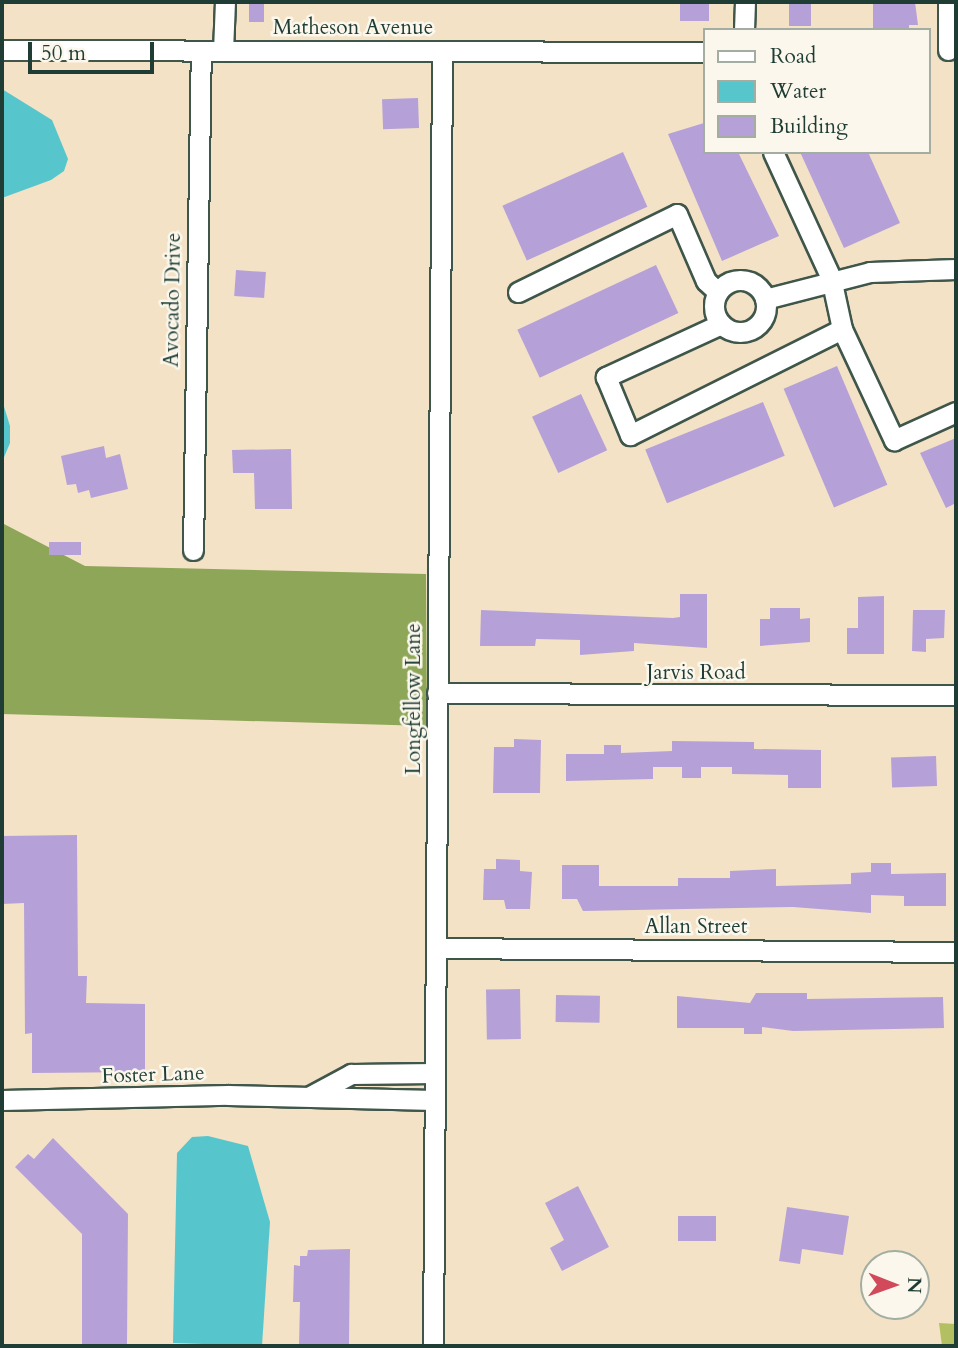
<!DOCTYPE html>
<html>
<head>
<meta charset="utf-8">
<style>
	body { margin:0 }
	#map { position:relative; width:958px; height:1348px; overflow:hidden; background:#f3e2c6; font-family:Cardo,serif }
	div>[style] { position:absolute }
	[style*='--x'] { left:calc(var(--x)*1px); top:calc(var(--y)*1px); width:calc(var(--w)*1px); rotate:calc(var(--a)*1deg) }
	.green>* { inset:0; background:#b3c062 }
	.forest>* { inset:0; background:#8ea658 }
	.water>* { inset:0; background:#57c5cc }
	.building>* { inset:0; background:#b5a1d8; transform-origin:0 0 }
	.roads { filter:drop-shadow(2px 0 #3f564a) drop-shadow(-2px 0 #3f564a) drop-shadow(0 2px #3f564a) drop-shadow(0 -2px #3f564a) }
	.street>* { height:19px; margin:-9.5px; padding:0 9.5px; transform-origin:9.5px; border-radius:9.5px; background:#fff }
	.street>.ring { margin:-9.5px; padding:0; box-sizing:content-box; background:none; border:19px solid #fff; border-radius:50% }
	span { translate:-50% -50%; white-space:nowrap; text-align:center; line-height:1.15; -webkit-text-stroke:5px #fbf7ec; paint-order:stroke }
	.street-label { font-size:21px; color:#1f3d34 }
	.frame { position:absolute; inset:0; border:4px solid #1f3d34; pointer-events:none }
	.legend { position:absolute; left:703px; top:28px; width:228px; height:126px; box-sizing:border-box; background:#fbf7ec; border:2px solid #a3ada2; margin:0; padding:9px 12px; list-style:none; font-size:21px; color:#1f3d34 }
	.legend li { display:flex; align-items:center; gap:14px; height:35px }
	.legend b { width:35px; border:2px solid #a3ada2 }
	.north { position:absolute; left:860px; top:1250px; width:70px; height:70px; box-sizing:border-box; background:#fbf7ec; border:2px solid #a3ada2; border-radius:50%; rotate:91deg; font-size:19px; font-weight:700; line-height:28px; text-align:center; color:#1f3d34 }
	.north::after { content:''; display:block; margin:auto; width:24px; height:32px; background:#d1495b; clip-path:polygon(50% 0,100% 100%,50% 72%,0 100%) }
	.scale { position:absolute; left:28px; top:42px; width:126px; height:32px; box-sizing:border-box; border:4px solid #1f3d34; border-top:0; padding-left:9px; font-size:21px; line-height:24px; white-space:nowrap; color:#1f3d34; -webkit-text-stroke:5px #fbf7ec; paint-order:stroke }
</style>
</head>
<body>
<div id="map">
	<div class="green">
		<div style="clip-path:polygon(939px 1323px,956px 1324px,956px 1346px,942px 1346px)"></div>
	</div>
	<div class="forest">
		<div style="clip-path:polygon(2px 523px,85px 566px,426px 574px,427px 726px,2px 714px)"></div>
	</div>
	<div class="water">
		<div style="clip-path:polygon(2px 89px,52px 120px,68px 159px,64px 171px,51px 180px,2px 198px)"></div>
		<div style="clip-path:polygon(2px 400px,10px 426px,10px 443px,2px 462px)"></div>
		<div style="clip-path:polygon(208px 1136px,248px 1146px,270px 1222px,262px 1346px,173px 1343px,177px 1153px,192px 1137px)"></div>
	</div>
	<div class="building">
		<div style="left:249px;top:2px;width:15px;height:20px"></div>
		<div style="left:709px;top:2px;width:19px;height:29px;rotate:90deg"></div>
		<div style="left:789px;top:2px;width:22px;height:24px"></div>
		<div style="clip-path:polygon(873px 2px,915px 2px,918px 25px,909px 25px,909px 30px,873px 30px)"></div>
		<div style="left:418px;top:98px;width:30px;height:36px;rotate:88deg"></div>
		<div style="clip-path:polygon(704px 123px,704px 152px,738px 152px,779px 236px,722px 261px,668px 134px)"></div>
		<div style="left:623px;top:152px;width:60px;height:132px;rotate:66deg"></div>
		<div style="clip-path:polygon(800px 152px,868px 152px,900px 223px,844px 248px)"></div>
		<div style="left:656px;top:265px;width:53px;height:153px;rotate:65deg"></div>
		<div style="left:236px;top:270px;width:30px;height:26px;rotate:4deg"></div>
		<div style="left:837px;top:366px;width:129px;height:58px;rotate:67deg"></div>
		<div style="left:581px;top:394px;width:62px;height:54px;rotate:65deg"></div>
		<div style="left:763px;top:402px;width:58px;height:127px;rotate:68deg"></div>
		<div style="clip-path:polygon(956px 438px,956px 503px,946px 508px,920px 453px)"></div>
		<div style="clip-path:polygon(104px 446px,106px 458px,120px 454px,128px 489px,91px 498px,89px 490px,78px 493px,76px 484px,67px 485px,61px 456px)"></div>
		<div style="clip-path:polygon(291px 449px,292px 509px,255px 509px,254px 473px,233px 473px,232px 450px)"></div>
		<div style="left:49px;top:542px;width:32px;height:13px"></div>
		<div style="clip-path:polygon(680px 594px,707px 594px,707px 648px,634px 643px,634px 651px,580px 655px,580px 640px,536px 639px,535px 646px,480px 646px,481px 610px,673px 618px,680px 617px)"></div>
		<div style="clip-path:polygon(884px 596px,884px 654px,847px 654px,847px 628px,858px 628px,858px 597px)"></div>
		<div style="clip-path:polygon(770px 608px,800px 608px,800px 619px,810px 618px,810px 642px,760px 646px,760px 619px,770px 619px)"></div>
		<div style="clip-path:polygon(913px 610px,945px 610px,944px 638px,926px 639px,926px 652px,912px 651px)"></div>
		<div style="clip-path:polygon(514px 739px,541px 740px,540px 793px,493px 793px,494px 747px,514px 747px)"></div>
		<div style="clip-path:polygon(672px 741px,754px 742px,754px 749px,821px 750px,821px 788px,788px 788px,788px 775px,732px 774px,732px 767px,701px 767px,701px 778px,682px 778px,682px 767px,653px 767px,653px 779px,566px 781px,566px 754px,604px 754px,604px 745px,621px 745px,621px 753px,672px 751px)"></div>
		<div style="left:936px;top:756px;width:30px;height:45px;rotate:88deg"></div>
		<div style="clip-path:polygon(77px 835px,78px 976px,87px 976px,86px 1003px,145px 1004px,145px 1072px,32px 1073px,32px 1033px,25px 1034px,24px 903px,2px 904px,2px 836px)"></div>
		<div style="clip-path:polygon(496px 859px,520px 860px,520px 871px,532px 872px,530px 909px,506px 909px,504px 900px,483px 900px,484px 869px,496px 869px)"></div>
		<div style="clip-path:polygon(871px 863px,891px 863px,891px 874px,946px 873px,946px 906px,904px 906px,904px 896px,871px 895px,871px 913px,793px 907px,583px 911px,577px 899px,562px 899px,562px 865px,599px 865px,599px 886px,678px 886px,678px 878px,730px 878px,730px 871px,776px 869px,776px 886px,851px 884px,851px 873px,871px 872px)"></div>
		<div style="left:520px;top:989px;width:50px;height:34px;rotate:89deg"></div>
		<div style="clip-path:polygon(756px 993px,807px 993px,807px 999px,943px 997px,944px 1028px,793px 1031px,762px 1027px,762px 1034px,744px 1034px,744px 1028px,677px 1028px,677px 996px,750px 1003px)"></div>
		<div style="left:556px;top:995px;width:44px;height:27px;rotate:1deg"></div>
		<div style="clip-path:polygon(53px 1138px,128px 1214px,127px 1346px,82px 1346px,82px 1234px,15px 1167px,28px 1154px,34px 1159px)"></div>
		<div style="clip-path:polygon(578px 1186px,609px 1247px,562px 1271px,550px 1248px,564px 1240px,545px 1203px)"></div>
		<div style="clip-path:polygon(787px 1207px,849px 1216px,843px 1255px,802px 1249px,800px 1264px,779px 1261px)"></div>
		<div style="left:678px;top:1216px;width:38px;height:25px"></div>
		<div style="clip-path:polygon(350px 1249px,349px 1346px,299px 1346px,300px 1302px,293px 1302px,294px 1265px,300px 1266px,300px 1256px,307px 1256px,308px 1250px)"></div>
	</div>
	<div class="roads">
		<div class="street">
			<div style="--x:744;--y:30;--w:28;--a:-88"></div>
			<div style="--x:2;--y:50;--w:702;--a:0.16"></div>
			<div style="--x:948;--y:50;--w:48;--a:-90"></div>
			<div style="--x:223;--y:51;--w:49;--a:-87.7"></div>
			<div style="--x:773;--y:152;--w:139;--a:65.3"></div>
			<div style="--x:831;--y:278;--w:52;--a:77.8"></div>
			<div style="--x:842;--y:329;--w:123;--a:64.9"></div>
			<div style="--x:894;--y:440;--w:68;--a:-24.3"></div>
			<div class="ring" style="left:714px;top:280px;width:33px;height:33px"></div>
			<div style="--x:518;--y:292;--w:177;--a:-26.1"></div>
			<div style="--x:677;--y:214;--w:73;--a:66.6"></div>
			<div style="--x:706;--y:281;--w:16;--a:43"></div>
			<div style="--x:765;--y:299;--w:108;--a:-14.4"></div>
			<div style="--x:870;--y:272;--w:86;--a:-2"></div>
			<div style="--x:721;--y:324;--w:127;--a:155.3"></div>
			<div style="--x:606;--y:377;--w:63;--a:67.5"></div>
			<div style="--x:630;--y:435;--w:237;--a:-26.6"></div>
			<div style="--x:193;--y:550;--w:499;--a:-89.1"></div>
			<div style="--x:437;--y:693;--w:519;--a:0.22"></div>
			<div style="--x:436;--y:948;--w:520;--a:0.44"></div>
			<div style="--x:310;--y:1096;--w:47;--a:-28.2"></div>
			<div style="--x:351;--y:1074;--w:84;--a:-0.7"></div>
			<div style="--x:2;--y:1100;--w:226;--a:-1.3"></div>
			<div style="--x:228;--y:1095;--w:206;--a:1.4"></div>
			<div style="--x:433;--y:1346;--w:1295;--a:-89.6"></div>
		</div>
	</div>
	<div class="street-label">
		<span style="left:353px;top:28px">Matheson Avenue</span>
		<span style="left:173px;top:300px;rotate:-89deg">Avocado Drive</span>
		<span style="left:696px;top:673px">Jarvis Road</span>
		<span style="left:414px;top:699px;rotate:-90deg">Longfellow Lane</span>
		<span style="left:696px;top:927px">Allan Street</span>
		<span style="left:153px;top:1075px;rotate:-2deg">Foster Lane</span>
	</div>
	<div class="frame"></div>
	<ul class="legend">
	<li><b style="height:9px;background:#fff"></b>Road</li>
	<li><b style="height:19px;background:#57c5cc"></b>Water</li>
	<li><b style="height:19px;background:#b5a1d8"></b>Building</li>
	</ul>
	<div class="north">N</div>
	<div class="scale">50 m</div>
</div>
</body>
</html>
